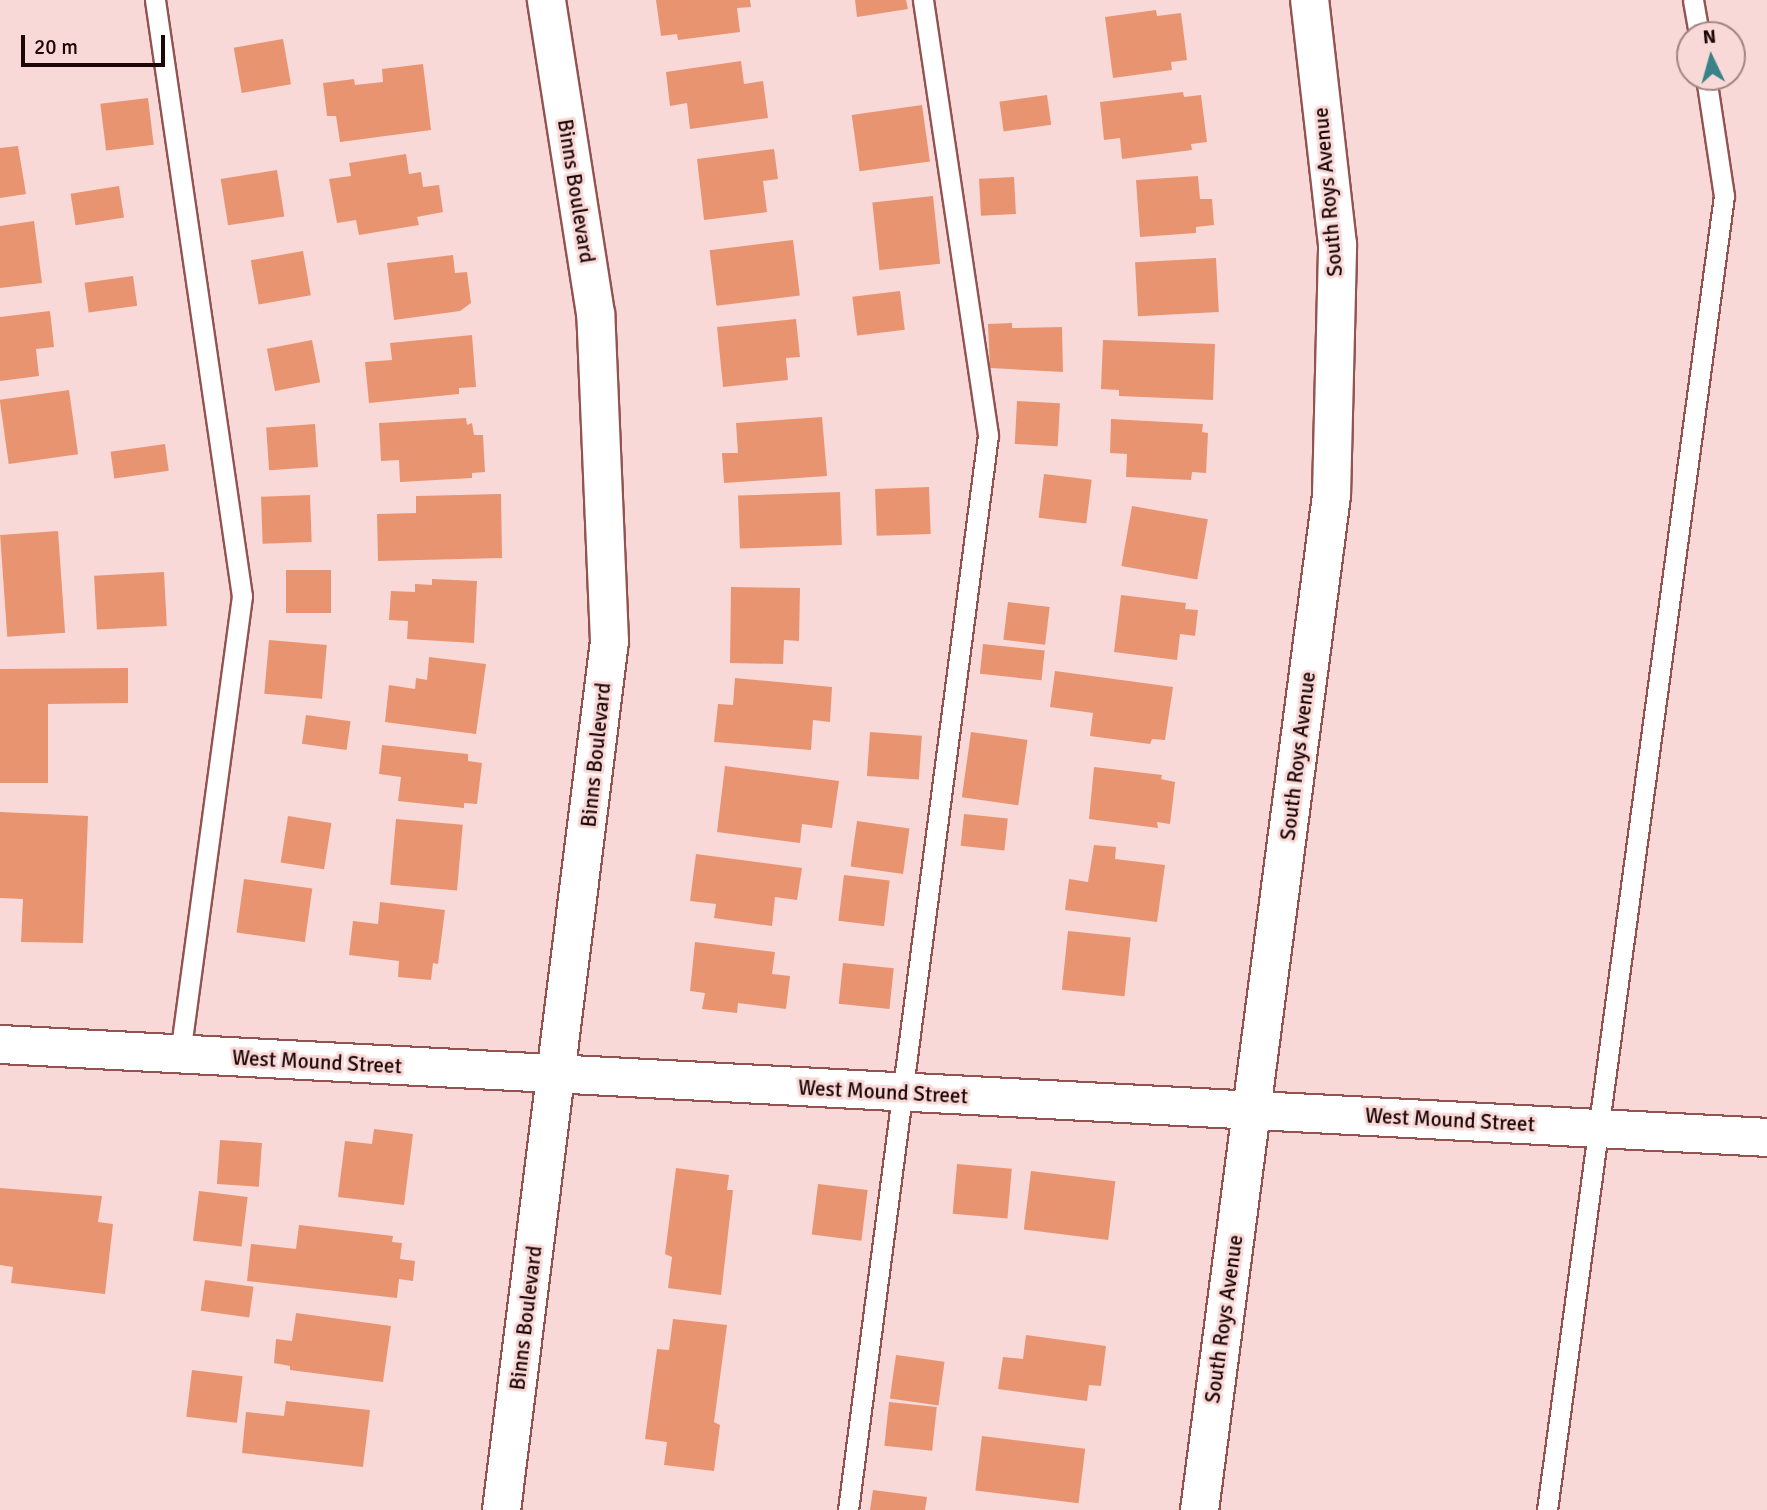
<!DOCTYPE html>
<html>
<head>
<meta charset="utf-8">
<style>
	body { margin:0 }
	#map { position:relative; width:1767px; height:1510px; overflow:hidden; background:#f8d9d7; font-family:Signika,sans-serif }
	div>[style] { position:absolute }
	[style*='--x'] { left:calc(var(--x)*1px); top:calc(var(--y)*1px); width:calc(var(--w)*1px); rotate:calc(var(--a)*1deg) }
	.building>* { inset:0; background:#e99471; transform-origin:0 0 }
	.roads { filter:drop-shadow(2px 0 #935351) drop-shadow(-2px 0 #935351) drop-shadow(0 2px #935351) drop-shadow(0 -2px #935351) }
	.service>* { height:19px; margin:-9.5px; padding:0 9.5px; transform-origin:9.5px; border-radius:9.5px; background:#fff }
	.minor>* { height:37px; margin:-18.5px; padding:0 18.5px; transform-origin:18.5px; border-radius:18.5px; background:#fff }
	span { translate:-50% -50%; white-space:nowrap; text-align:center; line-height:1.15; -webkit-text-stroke:6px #f8d9d7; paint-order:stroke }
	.street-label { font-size:21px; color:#1d0606 }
	.north { position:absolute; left:1676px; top:21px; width:70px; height:70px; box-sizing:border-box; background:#f8d9d7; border:2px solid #a08583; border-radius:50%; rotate:355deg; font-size:19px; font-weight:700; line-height:28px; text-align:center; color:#1d0606 }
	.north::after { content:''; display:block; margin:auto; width:24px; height:32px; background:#3a8288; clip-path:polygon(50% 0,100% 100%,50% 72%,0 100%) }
	.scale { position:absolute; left:21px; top:35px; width:144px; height:32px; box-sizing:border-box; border:4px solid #1d0606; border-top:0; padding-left:9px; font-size:21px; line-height:24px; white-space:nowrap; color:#1d0606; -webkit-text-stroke:5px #f8d9d7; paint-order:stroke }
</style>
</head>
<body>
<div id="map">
	<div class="building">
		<div style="clip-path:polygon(656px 0,750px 0,751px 7px,737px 8px,740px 32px,678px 40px,677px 34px,661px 36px)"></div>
		<div style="clip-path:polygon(855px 0,906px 0,908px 9px,857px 17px)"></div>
		<div style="clip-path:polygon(1156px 10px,1157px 16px,1181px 13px,1187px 60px,1171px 62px,1172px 70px,1113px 78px,1105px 17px)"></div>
		<div style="left:283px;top:39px;width:46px;height:50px;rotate:80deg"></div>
		<div style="clip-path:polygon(741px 61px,744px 84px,763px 81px,768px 118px,690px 129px,687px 103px,670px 106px,666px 72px)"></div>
		<div style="clip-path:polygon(423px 64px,431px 130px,340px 142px,336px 116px,327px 116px,323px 83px,354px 79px,355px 85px,383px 82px,382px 69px)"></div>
		<div style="clip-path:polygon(1183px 92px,1184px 97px,1201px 95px,1207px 142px,1191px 144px,1192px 150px,1122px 159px,1120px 138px,1104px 140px,1100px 102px)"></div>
		<div style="left:1047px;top:95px;width:30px;height:48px;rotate:82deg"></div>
		<div style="left:148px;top:98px;width:47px;height:48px;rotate:83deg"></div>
		<div style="left:922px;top:105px;width:57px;height:71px;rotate:82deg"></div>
		<div style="clip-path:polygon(18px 146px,26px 194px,0 198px,0 148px)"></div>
		<div style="clip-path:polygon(774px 149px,778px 179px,763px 181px,767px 212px,704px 220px,697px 159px)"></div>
		<div style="clip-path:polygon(406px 154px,409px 174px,421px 172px,423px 187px,439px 185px,443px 212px,417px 217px,419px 225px,359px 235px,356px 220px,337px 223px,329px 179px,351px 176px,349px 163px)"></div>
		<div style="left:277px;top:170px;width:47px;height:57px;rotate:81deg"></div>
		<div style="clip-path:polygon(1198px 176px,1200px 199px,1212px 199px,1214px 225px,1196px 227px,1196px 233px,1140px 237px,1136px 180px)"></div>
		<div style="left:1014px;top:177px;width:37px;height:35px;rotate:87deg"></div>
		<div style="left:119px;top:186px;width:32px;height:49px;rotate:81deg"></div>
		<div style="left:933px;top:196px;width:68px;height:61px;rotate:84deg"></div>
		<div style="clip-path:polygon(34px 221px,42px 283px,0 288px,0 226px)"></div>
		<div style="left:793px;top:240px;width:56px;height:84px;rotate:83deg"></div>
		<div style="left:303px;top:251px;width:45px;height:53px;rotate:80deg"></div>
		<div style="clip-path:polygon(453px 255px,455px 273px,467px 272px,471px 303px,460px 311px,394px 320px,387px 263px)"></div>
		<div style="left:1216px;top:258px;width:54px;height:81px;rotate:87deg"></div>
		<div style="left:133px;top:276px;width:30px;height:49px;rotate:82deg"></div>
		<div style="left:900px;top:291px;width:39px;height:48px;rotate:83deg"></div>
		<div style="clip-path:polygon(50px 311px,54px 347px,36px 349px,39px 376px,0 381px,0 317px)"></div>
		<div style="clip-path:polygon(796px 319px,800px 357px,786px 358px,788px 380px,723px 387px,717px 327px)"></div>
		<div style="clip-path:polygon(1012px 323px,1012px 328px,1062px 327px,1063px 372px,990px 368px,988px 324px)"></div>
		<div style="clip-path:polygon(472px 335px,476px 387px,459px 388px,459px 394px,369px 403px,365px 362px,392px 360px,390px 343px)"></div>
		<div style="left:312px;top:340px;width:43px;height:46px;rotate:79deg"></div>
		<div style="clip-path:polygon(1103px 340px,1215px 344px,1213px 400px,1119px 396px,1119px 390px,1101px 389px)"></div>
		<div style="left:69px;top:390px;width:65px;height:70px;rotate:82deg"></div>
		<div style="left:1017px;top:401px;width:43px;height:43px;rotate:3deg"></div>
		<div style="clip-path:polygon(822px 417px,827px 476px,724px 483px,722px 453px,738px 453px,736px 423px)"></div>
		<div style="clip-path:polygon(466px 418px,467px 425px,472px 423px,474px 435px,483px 435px,485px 472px,472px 473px,472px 478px,400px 482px,399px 460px,381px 461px,379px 423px)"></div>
		<div style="clip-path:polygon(1111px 419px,1203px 424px,1202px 432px,1208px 433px,1206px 473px,1192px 472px,1191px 480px,1126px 477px,1127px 454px,1110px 453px)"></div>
		<div style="left:315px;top:424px;width:43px;height:49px;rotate:86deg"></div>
		<div style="left:165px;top:444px;width:27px;height:55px;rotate:82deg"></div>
		<div style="left:1044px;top:474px;width:48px;height:44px;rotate:7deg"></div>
		<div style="left:929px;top:487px;width:47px;height:54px;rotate:88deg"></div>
		<div style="left:840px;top:492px;width:53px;height:102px;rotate:88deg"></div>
		<div style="clip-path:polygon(501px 494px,502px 558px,378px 561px,377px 514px,416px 513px,416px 496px)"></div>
		<div style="left:310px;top:495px;width:47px;height:49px;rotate:88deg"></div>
		<div style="left:1132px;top:506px;width:77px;height:61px;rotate:10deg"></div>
		<div style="left:58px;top:531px;width:102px;height:58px;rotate:86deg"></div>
		<div style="left:286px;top:570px;width:45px;height:43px"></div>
		<div style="left:164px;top:572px;width:54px;height:70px;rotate:87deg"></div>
		<div style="clip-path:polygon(432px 579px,477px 581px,474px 643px,407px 639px,408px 621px,389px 620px,391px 591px,415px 592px,415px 584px,432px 585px)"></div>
		<div style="clip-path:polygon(731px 587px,800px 588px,799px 641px,784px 640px,783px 664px,730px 663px)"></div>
		<div style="clip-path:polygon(1121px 595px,1186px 603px,1185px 609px,1198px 610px,1195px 636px,1180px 634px,1177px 660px,1114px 652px)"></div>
		<div style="left:1008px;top:602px;width:42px;height:38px;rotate:7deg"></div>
		<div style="left:269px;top:640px;width:58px;height:54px;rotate:5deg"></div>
		<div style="left:983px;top:644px;width:62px;height:30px;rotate:6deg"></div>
		<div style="clip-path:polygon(429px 657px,486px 664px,476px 734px,385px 722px,389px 685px,415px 689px,416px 678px,427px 680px)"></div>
		<div style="clip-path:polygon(128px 668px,128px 703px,48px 704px,48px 783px,0 783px,0 669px)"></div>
		<div style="clip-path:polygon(1055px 671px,1173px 687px,1165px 740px,1152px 739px,1150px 744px,1090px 736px,1093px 713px,1050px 707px)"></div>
		<div style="clip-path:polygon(735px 678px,832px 687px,830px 722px,813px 720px,811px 750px,714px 742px,718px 704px,733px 705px)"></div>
		<div style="left:306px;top:715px;width:45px;height:29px;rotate:8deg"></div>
		<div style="left:870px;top:732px;width:52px;height:44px;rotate:4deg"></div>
		<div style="left:971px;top:732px;width:57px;height:66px;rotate:8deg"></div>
		<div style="clip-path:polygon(382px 745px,468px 754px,468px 761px,482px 763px,477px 804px,464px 803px,464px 808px,398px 801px,401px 777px,379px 774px)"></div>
		<div style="clip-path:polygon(725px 766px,839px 781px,832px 828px,802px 824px,800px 843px,717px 832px)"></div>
		<div style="clip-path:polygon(1094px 767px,1162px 775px,1161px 779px,1175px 782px,1170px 824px,1157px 822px,1158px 828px,1089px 819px)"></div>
		<div style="clip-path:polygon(0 812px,88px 816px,83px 943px,21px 942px,23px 899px,0 898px)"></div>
		<div style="left:964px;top:814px;width:44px;height:32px;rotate:6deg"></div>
		<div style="left:288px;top:816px;width:44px;height:47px;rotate:9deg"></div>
		<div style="left:396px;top:819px;width:67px;height:66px;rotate:5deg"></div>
		<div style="left:857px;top:821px;width:53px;height:46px;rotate:8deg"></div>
		<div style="clip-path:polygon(1094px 845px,1116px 847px,1115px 859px,1165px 865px,1157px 922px,1065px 910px,1069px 879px,1088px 882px)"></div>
		<div style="clip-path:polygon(696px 854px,802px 868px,797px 900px,775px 897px,772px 926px,714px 918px,716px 904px,690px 901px)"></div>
		<div style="left:844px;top:875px;width:46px;height:46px;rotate:7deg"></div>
		<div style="left:244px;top:879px;width:69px;height:54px;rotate:8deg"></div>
		<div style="clip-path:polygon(380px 902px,445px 910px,438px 964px,433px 963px,431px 980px,398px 977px,399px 961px,349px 955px,353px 921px,378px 924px)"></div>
		<div style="left:1068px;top:931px;width:63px;height:59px;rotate:6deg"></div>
		<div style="clip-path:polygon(695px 942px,775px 952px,772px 974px,790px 976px,786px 1009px,738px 1003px,737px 1013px,702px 1009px,705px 993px,690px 991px)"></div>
		<div style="left:843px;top:963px;width:51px;height:41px;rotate:6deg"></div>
		<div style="clip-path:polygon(374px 1129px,413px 1134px,404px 1205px,338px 1197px,345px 1141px,372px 1144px)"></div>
		<div style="left:220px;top:1140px;width:42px;height:44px;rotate:4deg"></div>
		<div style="left:957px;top:1164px;width:55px;height:50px;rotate:5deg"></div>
		<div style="clip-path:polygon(676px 1168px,729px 1175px,727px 1190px,733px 1190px,721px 1295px,668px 1288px,672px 1257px,665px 1254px)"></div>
		<div style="left:1031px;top:1171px;width:85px;height:59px;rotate:7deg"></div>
		<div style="left:818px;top:1184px;width:50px;height:51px;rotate:7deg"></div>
		<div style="clip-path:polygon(0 1188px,102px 1196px,98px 1222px,113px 1224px,105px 1294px,11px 1283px,13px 1267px,0 1265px)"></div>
		<div style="left:199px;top:1191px;width:49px;height:50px;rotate:7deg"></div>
		<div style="clip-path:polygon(299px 1225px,393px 1236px,392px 1242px,402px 1243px,400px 1259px,415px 1261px,413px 1281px,399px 1279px,397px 1298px,247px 1281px,251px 1244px,296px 1249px)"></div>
		<div style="left:205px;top:1280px;width:49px;height:31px;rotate:8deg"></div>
		<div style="clip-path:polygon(296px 1313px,391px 1326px,383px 1382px,290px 1370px,290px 1366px,274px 1363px,276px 1339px,292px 1341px)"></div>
		<div style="clip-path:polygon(673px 1319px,727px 1325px,714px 1422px,720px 1425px,714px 1471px,664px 1465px,667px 1442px,645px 1439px,657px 1349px,669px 1350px)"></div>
		<div style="clip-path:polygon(1026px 1335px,1106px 1346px,1101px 1386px,1089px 1385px,1087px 1401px,998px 1389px,1003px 1357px,1023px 1359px)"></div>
		<div style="left:896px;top:1355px;width:49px;height:44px;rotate:8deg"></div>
		<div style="left:192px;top:1370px;width:51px;height:47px;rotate:7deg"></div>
		<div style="clip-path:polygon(286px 1401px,370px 1410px,363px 1467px,242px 1453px,246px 1412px,284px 1416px)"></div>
		<div style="left:889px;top:1402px;width:48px;height:44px;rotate:6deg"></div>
		<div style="left:982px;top:1436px;width:104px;height:55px;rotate:7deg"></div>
		<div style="clip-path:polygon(873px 1490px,927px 1497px,925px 1510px,870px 1510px)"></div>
	</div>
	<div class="roads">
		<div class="service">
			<div style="--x:155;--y:0;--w:602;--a:81.7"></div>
			<div style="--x:242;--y:596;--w:463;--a:97.7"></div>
			<div style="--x:1693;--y:0;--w:36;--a:80"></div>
			<div style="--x:848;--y:1510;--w:1084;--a:-82.58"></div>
			<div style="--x:988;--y:435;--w:440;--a:-98.5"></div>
			<div style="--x:1547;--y:1510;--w:1326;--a:-82.33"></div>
			<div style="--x:1724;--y:196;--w:120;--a:-98.6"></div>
		</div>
		<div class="minor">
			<div style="--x:0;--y:1044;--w:1769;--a:3.01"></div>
			<div style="--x:501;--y:1510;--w:876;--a:-82.92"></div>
			<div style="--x:609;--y:641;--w:328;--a:-92.4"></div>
			<div style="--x:595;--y:313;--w:317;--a:-98.9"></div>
			<div style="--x:1199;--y:1510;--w:1024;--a:-82.59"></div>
			<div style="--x:1331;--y:495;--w:251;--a:-88.6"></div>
			<div style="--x:1337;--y:244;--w:246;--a:-96.5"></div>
		</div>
	</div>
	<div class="street-label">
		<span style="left:576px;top:191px;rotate:81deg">Binns Boulevard</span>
		<span style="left:1328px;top:192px;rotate:-95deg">South Roys Avenue</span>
		<span style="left:596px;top:755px;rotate:-84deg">Binns Boulevard</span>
		<span style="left:1298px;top:756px;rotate:-83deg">South Roys Avenue</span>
		<span style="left:317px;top:1062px;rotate:3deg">West Mound Street</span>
		<span style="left:883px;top:1092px;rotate:3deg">West Mound Street</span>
		<span style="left:1450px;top:1120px;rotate:3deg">West Mound Street</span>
		<span style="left:526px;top:1318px;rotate:-83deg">Binns Boulevard</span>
		<span style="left:1224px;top:1319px;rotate:-82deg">South Roys Avenue</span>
	</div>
	<div class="north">N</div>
	<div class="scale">20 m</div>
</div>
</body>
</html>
